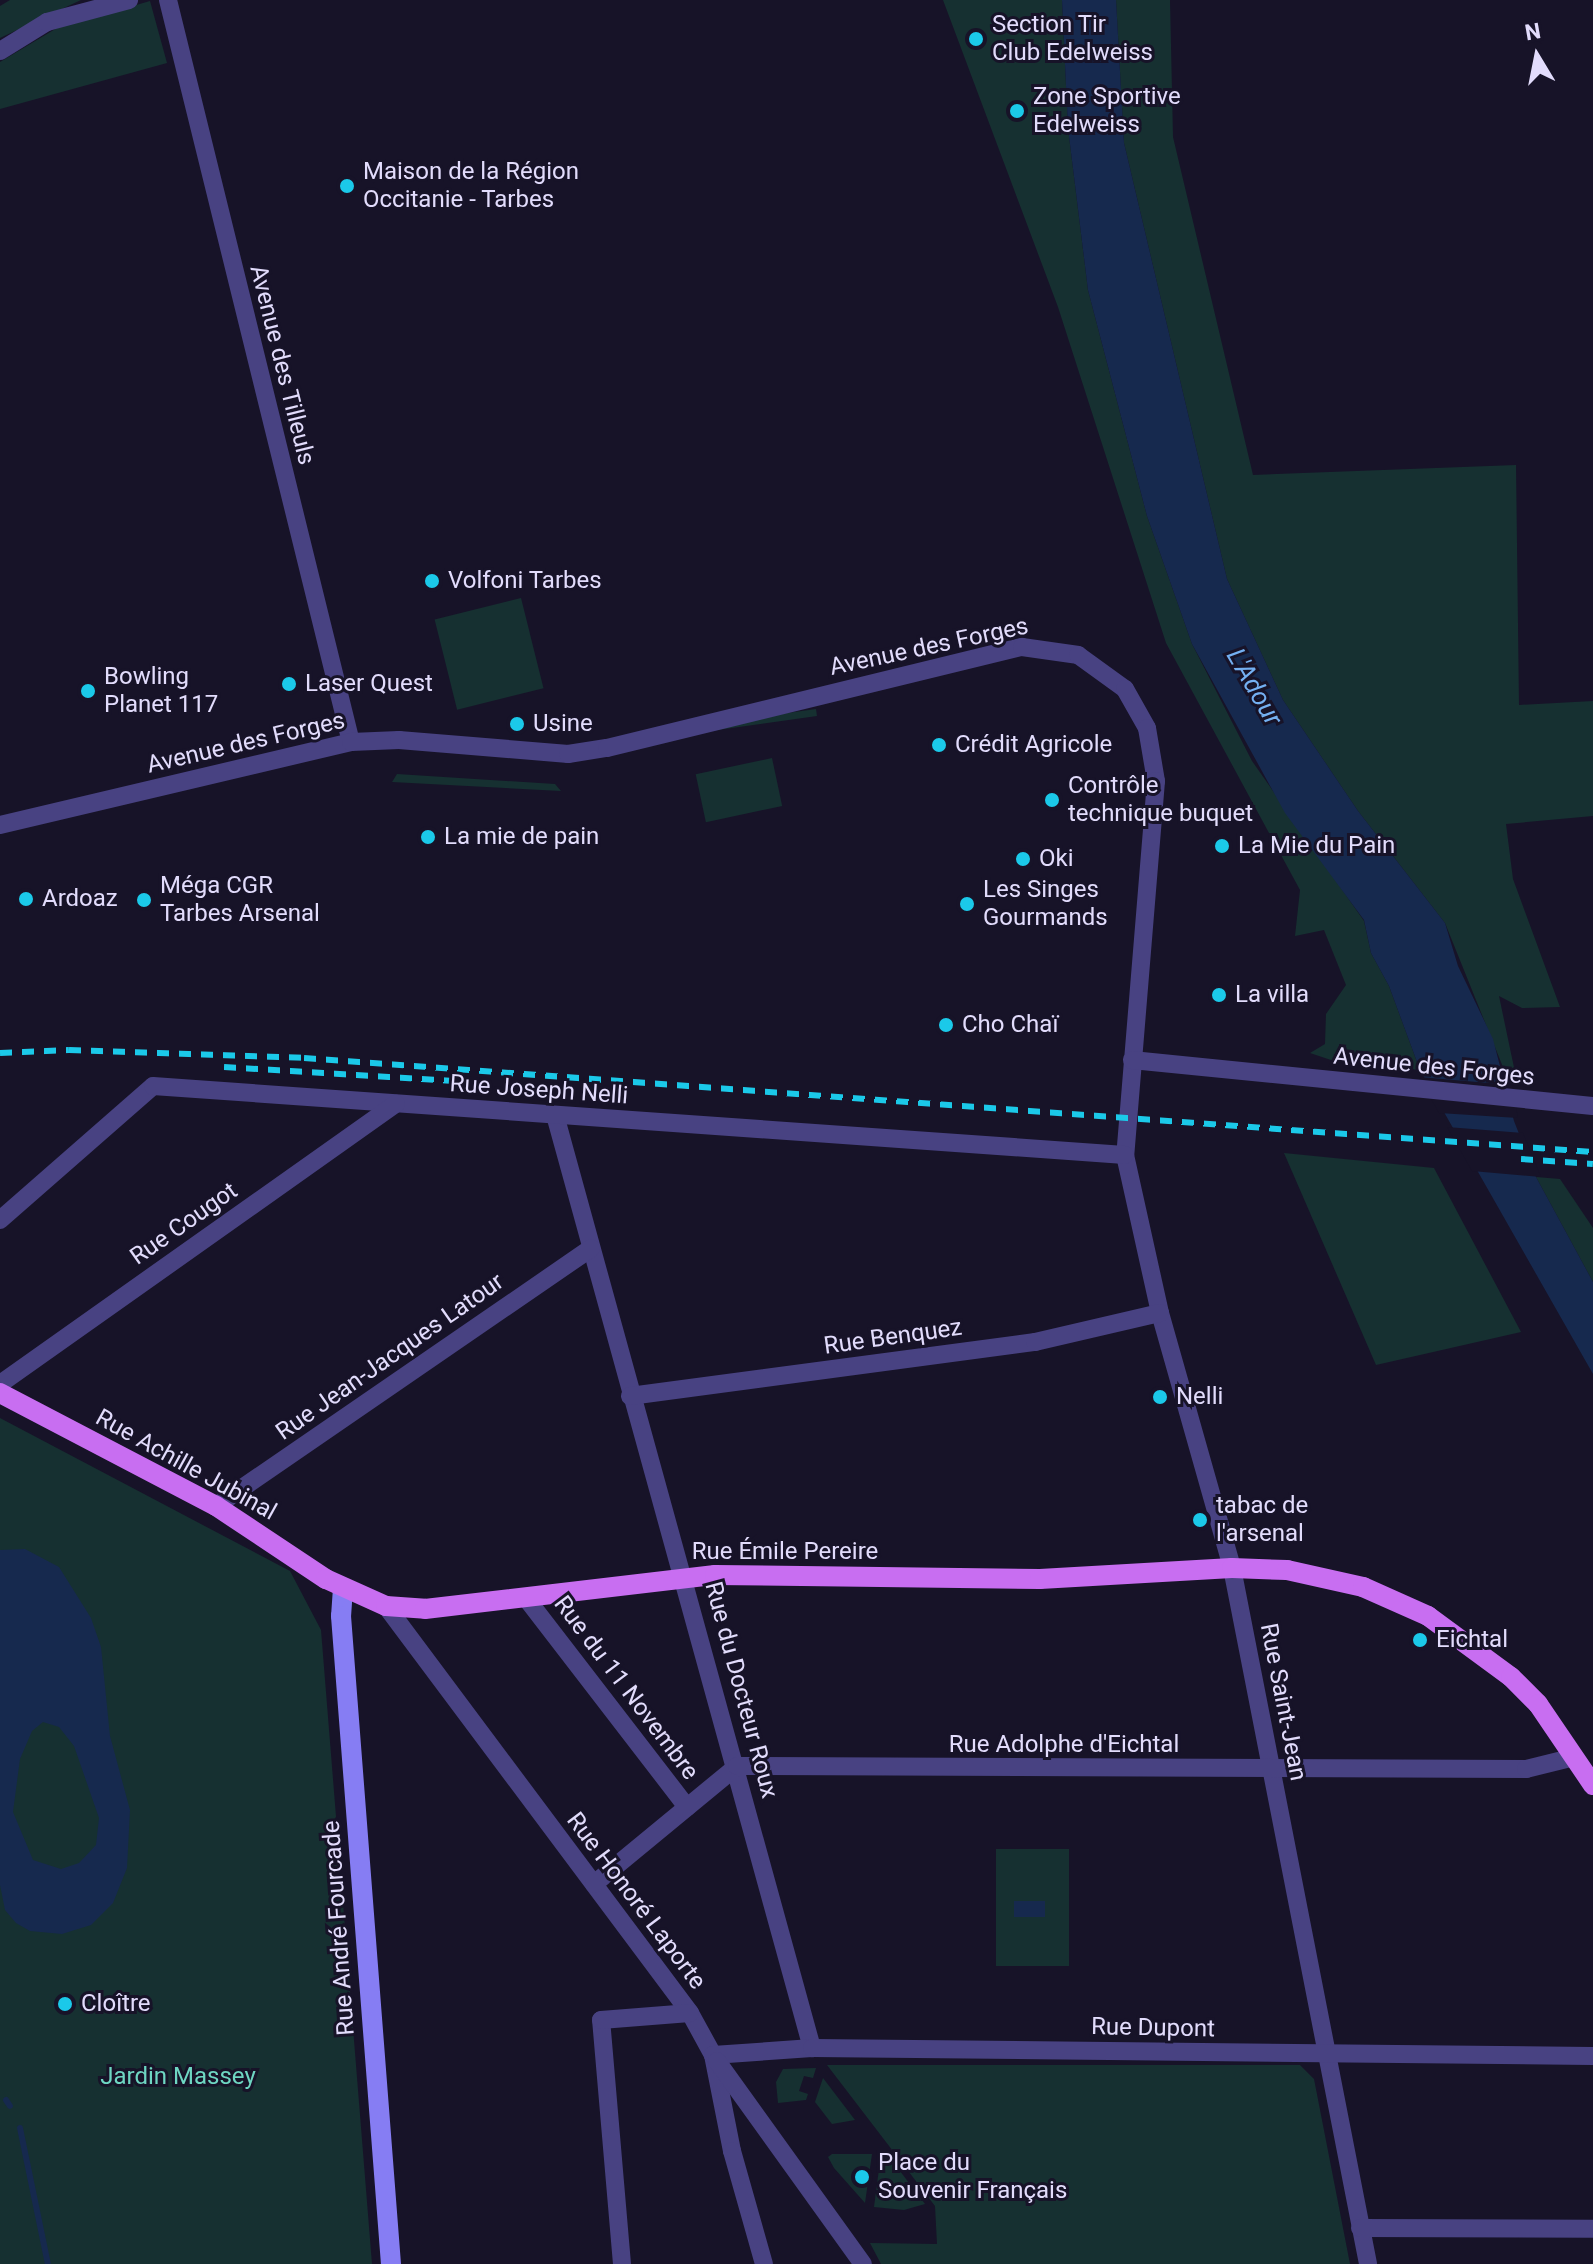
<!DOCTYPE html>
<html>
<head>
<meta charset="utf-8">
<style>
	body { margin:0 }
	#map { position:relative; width:1593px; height:2264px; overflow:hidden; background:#171328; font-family:Roboto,sans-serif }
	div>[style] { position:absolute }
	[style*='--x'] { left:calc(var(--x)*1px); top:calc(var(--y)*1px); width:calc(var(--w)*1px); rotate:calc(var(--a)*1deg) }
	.green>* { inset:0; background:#163031; transform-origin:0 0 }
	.water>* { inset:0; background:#16294e; transform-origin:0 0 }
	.pier>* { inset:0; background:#171328 }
	.stream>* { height:6px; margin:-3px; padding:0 3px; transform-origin:3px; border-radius:3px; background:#16294e }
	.street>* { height:18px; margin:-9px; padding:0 9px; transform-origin:9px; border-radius:9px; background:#484282 }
	.secondary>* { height:20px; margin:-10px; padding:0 10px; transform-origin:10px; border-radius:10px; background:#867df3 }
	.primary>* { height:20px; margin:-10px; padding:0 10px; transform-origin:10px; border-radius:10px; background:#c86ef1 }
	.rail>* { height:6px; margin-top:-3px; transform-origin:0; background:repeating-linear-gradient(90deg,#1bc9e9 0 12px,transparent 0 22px) }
	.dots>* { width:22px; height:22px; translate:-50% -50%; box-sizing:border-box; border:4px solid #171328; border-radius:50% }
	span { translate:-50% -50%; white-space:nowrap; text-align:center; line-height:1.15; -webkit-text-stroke:6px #171328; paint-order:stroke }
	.poi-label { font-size:24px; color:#e2dcfc }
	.left { translate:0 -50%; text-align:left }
	.street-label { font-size:24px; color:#e2dcfc }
	.park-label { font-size:24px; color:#6ed6c2 }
	.water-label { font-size:26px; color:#74b0f2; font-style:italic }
	.north { position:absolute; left:1497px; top:16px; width:80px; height:80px; -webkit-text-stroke:6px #171328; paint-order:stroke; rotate:350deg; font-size:22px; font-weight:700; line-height:32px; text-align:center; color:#e2dcfc }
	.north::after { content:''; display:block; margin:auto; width:28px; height:36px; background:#e2dcfc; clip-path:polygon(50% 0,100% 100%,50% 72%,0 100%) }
</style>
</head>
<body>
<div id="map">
	<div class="green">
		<div style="clip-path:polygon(10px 0,81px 0,0 38px,0 6px)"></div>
		<div style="clip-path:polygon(943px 0,1062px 0,1068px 128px,1088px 290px,1147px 516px,1192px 644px,1252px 761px,1364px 921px,1371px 953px,1389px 986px,1420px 1070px,1337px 1062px,1310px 1053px,1325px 1044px,1326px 1014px,1346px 985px,1324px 930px,1295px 936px,1300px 890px,1166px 643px,1058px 307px)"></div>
		<div style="clip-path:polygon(1116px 0,1170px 0,1173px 137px,1253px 475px,1516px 465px,1519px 705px,1593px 701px,1593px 816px,1506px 824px,1513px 879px,1560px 1007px,1522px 1008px,1499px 996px,1516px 1077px,1507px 1077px,1445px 923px,1358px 811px,1283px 700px,1227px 579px,1124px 143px)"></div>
		<div style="clip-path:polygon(150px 1px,167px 63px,0 109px,0 62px,57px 28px)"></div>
		<div style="left:521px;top:598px;width:93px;height:89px;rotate:76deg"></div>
		<div style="left:816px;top:709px;width:7px;height:186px;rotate:82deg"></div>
		<div style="left:772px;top:758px;width:49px;height:78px;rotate:78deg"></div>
		<div style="clip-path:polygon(397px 774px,555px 784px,561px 791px,392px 782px)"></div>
		<div style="clip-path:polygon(1284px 1153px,1434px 1168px,1521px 1332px,1376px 1365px)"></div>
		<div style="clip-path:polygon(1536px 1177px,1560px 1179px,1593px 1228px,1593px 1282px)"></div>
		<div style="clip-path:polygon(0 1418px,290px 1571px,321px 1630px,372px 2264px,0 2264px)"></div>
		<div style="left:996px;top:1849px;width:73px;height:117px"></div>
		<div style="clip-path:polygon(827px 2065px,1300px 2065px,1314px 2079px,1350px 2264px,881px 2264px,870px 2243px,937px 2244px,935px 2206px)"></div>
		<div style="clip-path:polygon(816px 2068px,813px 2078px,804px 2076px,799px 2091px,808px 2094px,806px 2100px,778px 2103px,776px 2082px,783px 2069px)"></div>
		<div style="clip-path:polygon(823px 2078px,855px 2120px,832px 2124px,815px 2102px)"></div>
		<div style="clip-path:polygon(832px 2154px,872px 2154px,865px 2203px,834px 2168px,828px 2157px)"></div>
		<div style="clip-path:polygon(881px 2154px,887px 2154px,925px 2204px,904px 2210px,874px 2207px)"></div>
	</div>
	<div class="water">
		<div style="clip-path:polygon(1062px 0,1116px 0,1124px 143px,1227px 579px,1283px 700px,1358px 811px,1445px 923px,1458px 966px,1493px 1039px,1514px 1121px,1536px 1177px,1593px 1282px,1593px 1374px,1420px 1070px,1389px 986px,1371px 953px,1364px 920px,1285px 813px,1192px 644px,1147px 516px,1088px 290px,1068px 128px)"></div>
		<div style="clip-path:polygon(evenodd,25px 1549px,59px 1567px,91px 1618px,101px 1647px,110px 1736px,130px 1810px,127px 1868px,113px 1903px,91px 1925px,62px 1934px,30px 1931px,16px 1923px,5px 1910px,0 1885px,0 1550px,25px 1549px,43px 1722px,59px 1727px,74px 1746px,99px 1818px,96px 1845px,79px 1863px,61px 1869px,33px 1860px,13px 1812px,20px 1759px,32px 1731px,43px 1722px)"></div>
		<div style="left:1014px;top:1901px;width:31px;height:16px"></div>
	</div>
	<div class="pier">
		<div style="clip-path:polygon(1419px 1077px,1512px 1085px,1518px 1118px,1439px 1113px)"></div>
		<div style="clip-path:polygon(1447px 1127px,1523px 1133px,1541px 1177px,1472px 1171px)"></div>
	</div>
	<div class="stream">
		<div style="--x:6;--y:2100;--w:7;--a:56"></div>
		<div style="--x:20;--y:2128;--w:139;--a:78.4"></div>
	</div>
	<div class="street">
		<div style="--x:168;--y:0;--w:764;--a:76.15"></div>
		<div style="--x:0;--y:51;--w:55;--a:-31.7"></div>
		<div style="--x:47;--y:22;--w:85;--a:-15"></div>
		<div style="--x:0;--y:825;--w:361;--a:-13.3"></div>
		<div style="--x:351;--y:742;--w:48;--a:-2.4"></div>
		<div style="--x:399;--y:740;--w:170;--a:4.7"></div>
		<div style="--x:568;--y:754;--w:39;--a:-9"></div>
		<div style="--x:607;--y:748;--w:427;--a:-13.7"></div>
		<div style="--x:1022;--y:647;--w:57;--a:8.1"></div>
		<div style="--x:1078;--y:655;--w:58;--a:35.9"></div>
		<div style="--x:1125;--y:689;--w:45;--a:60.6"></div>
		<div style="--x:1147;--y:728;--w:54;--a:80.4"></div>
		<div style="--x:1156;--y:781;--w:375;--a:94.7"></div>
		<div style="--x:1125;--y:1155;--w:162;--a:77.5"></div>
		<div style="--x:1160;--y:1313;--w:265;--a:74.2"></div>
		<div style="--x:1232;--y:1568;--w:709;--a:78.94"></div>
		<div style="--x:1132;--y:1060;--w:463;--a:5.7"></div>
		<div style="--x:555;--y:1115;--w:968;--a:74.6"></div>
		<div style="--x:0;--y:1220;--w:203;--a:-41.2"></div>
		<div style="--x:153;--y:1086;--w:974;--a:4.06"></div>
		<div style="--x:0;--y:1384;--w:485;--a:-35.3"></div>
		<div style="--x:630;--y:1396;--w:409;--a:-7.6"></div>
		<div style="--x:1035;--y:1342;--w:128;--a:-13.1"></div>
		<div style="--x:216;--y:1506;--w:455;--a:-34.5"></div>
		<div style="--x:526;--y:1598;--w:264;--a:52.4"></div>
		<div style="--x:386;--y:1606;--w:508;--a:53.24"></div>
		<div style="--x:690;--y:2013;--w:48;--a:61.3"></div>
		<div style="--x:713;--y:2055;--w:98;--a:78.8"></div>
		<div style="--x:732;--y:2151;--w:117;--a:74.2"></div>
		<div style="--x:594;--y:1884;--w:185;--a:-39.5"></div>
		<div style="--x:737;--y:1766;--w:789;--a:0.22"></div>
		<div style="--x:1526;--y:1769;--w:50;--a:-13.8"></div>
		<div style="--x:713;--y:2055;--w:99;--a:-4"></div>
		<div style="--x:812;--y:2048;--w:781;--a:0.59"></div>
		<div style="--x:717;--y:2061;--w:250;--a:54.3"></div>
		<div style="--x:1360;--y:2228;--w:233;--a:0.2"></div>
		<div style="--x:622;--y:2264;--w:245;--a:-94.9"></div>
		<div style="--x:601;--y:2020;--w:89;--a:-4.5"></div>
	</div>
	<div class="secondary">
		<div style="--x:343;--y:1588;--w:28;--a:94"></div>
		<div style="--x:341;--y:1616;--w:650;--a:85.59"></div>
	</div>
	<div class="primary">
		<div style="--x:0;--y:1393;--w:244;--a:27.6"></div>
		<div style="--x:216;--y:1506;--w:132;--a:33.6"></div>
		<div style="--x:326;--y:1579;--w:66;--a:24.2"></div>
		<div style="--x:386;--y:1606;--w:39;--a:4"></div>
		<div style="--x:425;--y:1609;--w:292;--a:-6.7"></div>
		<div style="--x:715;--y:1575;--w:325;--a:0.7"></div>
		<div style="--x:1040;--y:1579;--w:192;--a:-3.3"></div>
		<div style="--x:1232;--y:1568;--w:55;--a:2.1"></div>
		<div style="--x:1287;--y:1570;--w:78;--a:12.6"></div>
		<div style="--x:1363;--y:1587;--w:71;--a:24"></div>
		<div style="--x:1428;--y:1616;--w:103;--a:36.3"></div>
		<div style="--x:1511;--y:1677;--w:38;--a:45"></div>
		<div style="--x:1538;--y:1704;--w:98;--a:55.8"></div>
	</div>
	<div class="rail">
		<div style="--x:0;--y:1053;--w:69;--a:-2.5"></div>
		<div style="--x:69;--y:1050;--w:235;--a:1.9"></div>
		<div style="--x:304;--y:1058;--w:1292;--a:4.17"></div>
		<div style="--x:224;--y:1067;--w:247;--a:3.5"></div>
		<div style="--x:1521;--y:1159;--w:72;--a:4"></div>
	</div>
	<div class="dots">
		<div style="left:976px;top:39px;background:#1bc9e9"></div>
		<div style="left:1017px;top:111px;background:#1bc9e9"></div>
		<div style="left:347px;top:186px;background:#1bc9e9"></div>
		<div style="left:432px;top:581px;background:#1bc9e9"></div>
		<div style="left:289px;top:684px;background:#1bc9e9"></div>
		<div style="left:88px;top:691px;background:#1bc9e9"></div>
		<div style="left:517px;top:724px;background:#1bc9e9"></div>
		<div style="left:939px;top:745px;background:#1bc9e9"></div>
		<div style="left:1052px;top:800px;background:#1bc9e9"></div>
		<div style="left:428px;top:837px;background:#1bc9e9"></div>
		<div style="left:1222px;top:846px;background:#1bc9e9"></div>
		<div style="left:1023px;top:859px;background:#1bc9e9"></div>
		<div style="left:26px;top:899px;background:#1bc9e9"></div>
		<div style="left:144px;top:900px;background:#1bc9e9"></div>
		<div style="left:967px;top:904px;background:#1bc9e9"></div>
		<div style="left:1219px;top:995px;background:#1bc9e9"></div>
		<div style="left:946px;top:1025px;background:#1bc9e9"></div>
		<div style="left:1160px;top:1397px;background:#1bc9e9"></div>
		<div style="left:1200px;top:1520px;background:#1bc9e9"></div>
		<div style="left:1420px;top:1640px;background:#1bc9e9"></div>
		<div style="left:65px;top:2004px;background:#1bc9e9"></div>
		<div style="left:862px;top:2177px;background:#1bc9e9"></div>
	</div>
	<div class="poi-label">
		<span class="left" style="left:992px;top:39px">Section Tir<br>Club Edelweiss</span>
		<span class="left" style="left:1033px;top:111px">Zone Sportive<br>Edelweiss</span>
		<span class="left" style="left:363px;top:186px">Maison de la Région<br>Occitanie - Tarbes</span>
		<span class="left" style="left:448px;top:581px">Volfoni Tarbes</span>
		<span class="left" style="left:104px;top:691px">Bowling<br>Planet 117</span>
		<span class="left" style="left:305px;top:684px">Laser Quest</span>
		<span class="left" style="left:533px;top:724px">Usine</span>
		<span class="left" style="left:955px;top:745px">Crédit Agricole</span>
		<span class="left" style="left:1068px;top:800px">Contrôle<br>technique buquet</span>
		<span class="left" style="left:444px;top:837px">La mie de pain</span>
		<span class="left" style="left:1238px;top:846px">La Mie du Pain</span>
		<span class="left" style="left:1039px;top:859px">Oki</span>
		<span class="left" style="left:160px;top:900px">Méga CGR<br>Tarbes Arsenal</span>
		<span class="left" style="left:983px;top:904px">Les Singes<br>Gourmands</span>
		<span class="left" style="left:42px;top:899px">Ardoaz</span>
		<span class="left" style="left:1235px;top:995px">La villa</span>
		<span class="left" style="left:962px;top:1025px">Cho Chaï</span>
		<span class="left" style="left:1176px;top:1397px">Nelli</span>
		<span class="left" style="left:1216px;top:1520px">tabac de<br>l'arsenal</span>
		<span class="left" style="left:1436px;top:1640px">Eichtal</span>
		<span class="left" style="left:81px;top:2004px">Cloître</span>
		<span class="left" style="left:878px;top:2177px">Place du<br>Souvenir Français</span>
	</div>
	<div class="street-label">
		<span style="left:282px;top:365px;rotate:76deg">Avenue des Tilleuls</span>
		<span style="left:929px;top:647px;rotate:-12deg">Avenue des Forges</span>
		<span style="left:246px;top:743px;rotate:-13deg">Avenue des Forges</span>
		<span style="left:1434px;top:1067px;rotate:6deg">Avenue des Forges</span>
		<span style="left:539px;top:1090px;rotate:4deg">Rue Joseph Nelli</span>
		<span style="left:184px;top:1224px;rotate:-35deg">Rue Cougot</span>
		<span style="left:893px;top:1337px;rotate:-8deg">Rue Benquez</span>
		<span style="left:390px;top:1357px;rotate:-35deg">Rue Jean-Jacques Latour</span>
		<span style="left:186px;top:1465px;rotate:29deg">Rue Achille Jubinal</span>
		<span style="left:785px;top:1552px">Rue Émile Pereire</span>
		<span style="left:626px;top:1688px;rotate:53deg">Rue du 11 Novembre</span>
		<span style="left:741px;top:1690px;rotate:75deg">Rue du Docteur Roux</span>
		<span style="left:1283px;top:1702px;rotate:79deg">Rue Saint-Jean</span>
		<span style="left:1064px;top:1745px">Rue Adolphe d'Eichtal</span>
		<span style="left:636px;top:1901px;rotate:53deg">Rue Honoré Laporte</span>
		<span style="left:339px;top:1928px;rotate:-94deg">Rue André Fourcade</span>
		<span style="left:1153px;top:2028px;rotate:1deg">Rue Dupont</span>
	</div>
	<div class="park-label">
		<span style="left:178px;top:2077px">Jardin Massey</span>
	</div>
	<div class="water-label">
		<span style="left:1254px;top:687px;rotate:60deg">L'Adour</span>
	</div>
	<div class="north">N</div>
</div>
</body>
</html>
